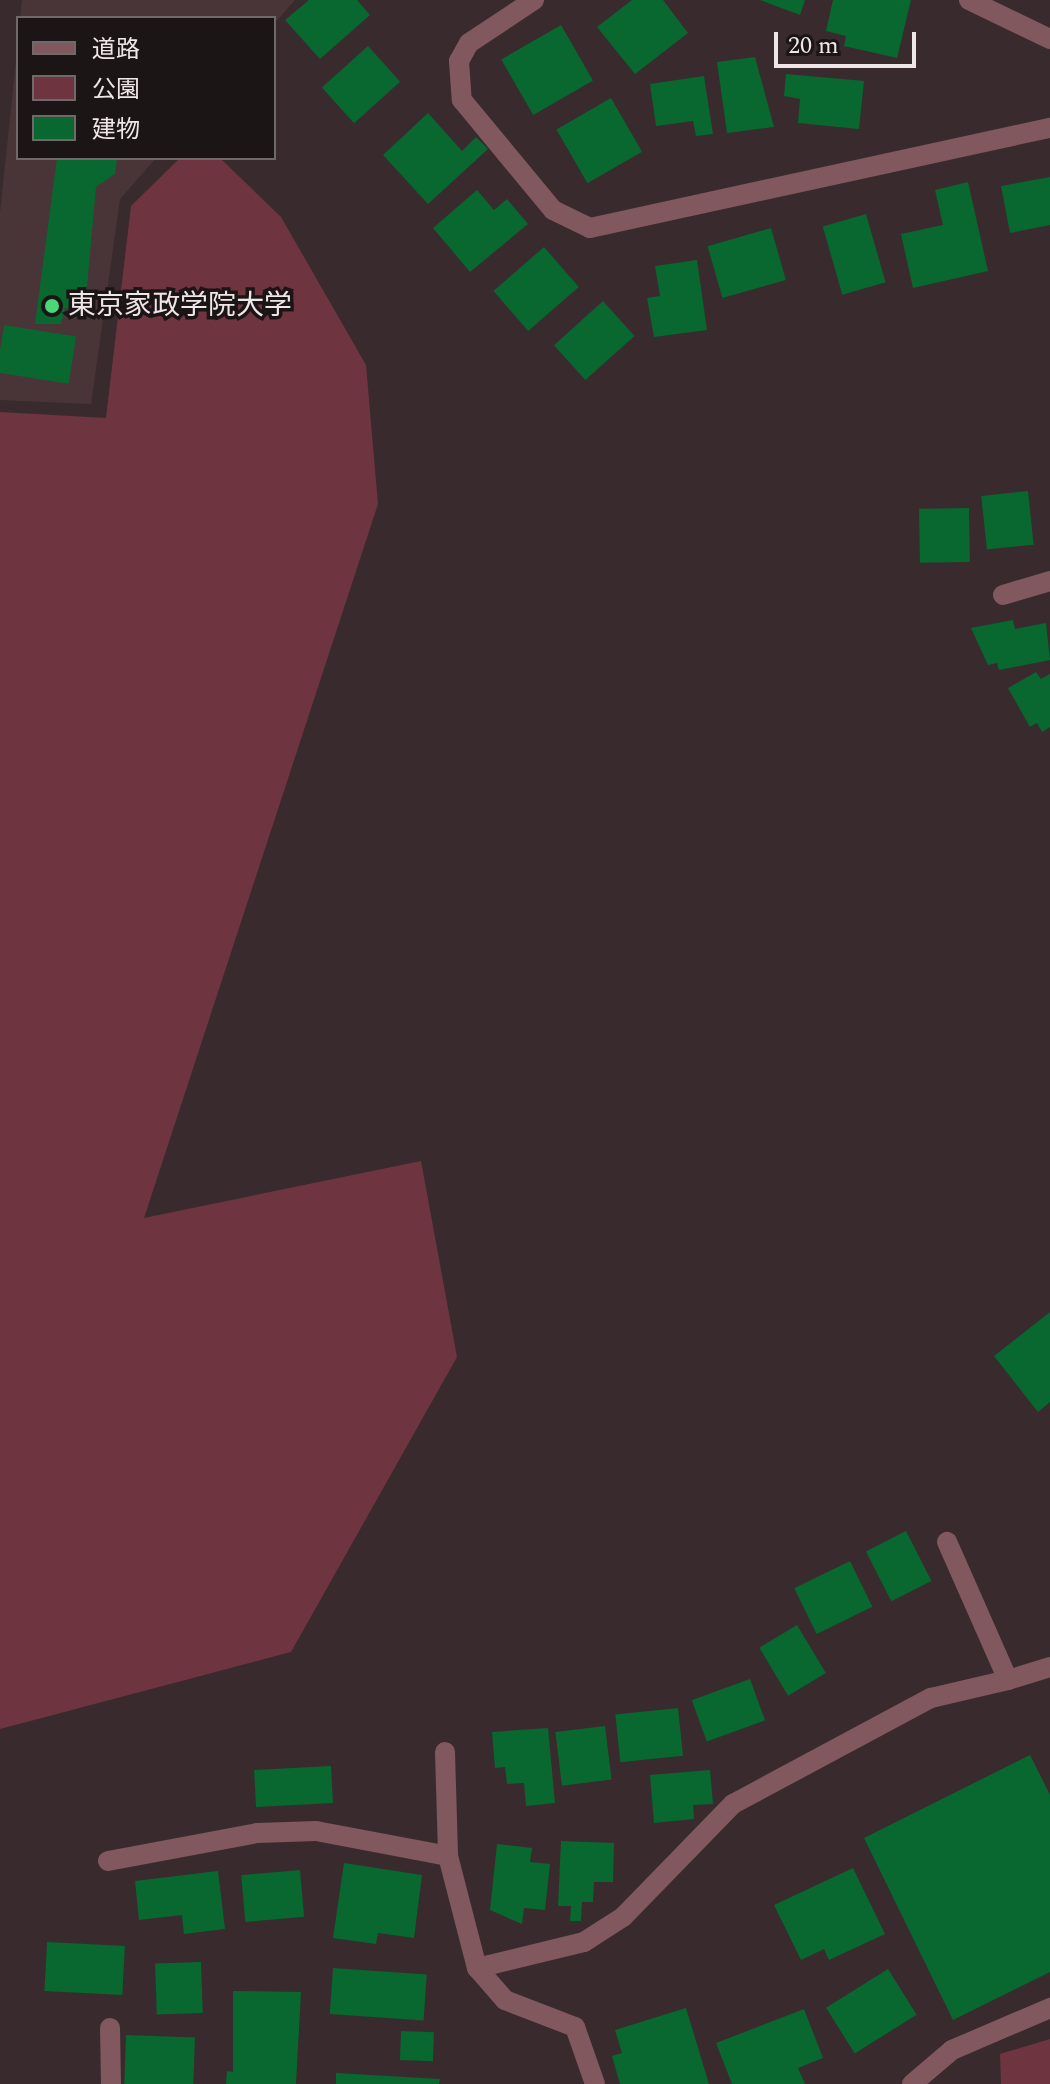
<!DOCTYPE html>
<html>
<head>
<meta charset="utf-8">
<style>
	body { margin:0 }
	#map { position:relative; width:1050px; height:2084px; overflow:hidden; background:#392b2d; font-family:Spectral,"Noto Sans JP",serif }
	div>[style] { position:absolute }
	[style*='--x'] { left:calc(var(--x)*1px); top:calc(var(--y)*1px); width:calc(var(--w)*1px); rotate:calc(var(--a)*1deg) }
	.built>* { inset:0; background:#493538 }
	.green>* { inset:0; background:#6e3540 }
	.building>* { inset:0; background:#096730; transform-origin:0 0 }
	.minor>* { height:20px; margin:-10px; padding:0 10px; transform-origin:10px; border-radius:10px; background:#80585d }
	.dots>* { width:22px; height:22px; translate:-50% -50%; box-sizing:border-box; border:4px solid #1c1516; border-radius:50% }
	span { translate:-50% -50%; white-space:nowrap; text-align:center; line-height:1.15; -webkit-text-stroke:7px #1c1516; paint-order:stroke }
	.poi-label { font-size:28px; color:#efe6e7 }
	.left { translate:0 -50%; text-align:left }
	.legend { position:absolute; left:16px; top:16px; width:260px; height:144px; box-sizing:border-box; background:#1c1516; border:2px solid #70696a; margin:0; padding:10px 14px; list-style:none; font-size:24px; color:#efe6e7 }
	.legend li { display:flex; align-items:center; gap:16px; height:40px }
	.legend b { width:40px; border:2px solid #70696a }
	.scale { position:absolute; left:774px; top:32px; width:142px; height:36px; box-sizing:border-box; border:4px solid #efe6e7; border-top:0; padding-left:10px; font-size:24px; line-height:28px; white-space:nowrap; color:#efe6e7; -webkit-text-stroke:6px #1c1516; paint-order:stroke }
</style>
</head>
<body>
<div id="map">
	<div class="built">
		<div style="clip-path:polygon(22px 0,295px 0,274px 24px,274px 18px,20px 18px)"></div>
		<div style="clip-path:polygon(18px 42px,18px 158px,156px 158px,120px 199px,91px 404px,0 400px,0 213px)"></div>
	</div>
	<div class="green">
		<div style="clip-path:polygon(180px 158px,220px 158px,281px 217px,366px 365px,378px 504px,144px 1218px,421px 1161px,457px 1357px,291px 1652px,0 1729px,0 412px,106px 418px,131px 206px)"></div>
		<div style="clip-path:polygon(1050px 2039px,1050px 2084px,1001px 2084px,1000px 2054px)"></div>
	</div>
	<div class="building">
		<div style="clip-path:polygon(309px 0,357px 0,370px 15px,320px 59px,285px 20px)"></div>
		<div style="clip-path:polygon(632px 0,663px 0,688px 33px,635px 74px,597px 27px)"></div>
		<div style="clip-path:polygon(760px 0,805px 0,800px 15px)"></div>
		<div style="clip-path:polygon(833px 0,911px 0,897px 58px,844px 46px,846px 36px,826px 31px)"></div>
		<div style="left:561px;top:25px;width:64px;height:69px;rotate:60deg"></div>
		<div style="left:368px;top:46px;width:48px;height:62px;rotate:48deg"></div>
		<div style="clip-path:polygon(755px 57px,774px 127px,727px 133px,717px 62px)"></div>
		<div style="clip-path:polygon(786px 74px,864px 81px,859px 129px,798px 123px,800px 99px,784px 96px)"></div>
		<div style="clip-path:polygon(704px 76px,713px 134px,696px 136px,693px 121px,656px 126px,650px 84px)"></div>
		<div style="left:611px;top:98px;width:62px;height:63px;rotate:60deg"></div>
		<div style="clip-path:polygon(428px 113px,462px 151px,476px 137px,488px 149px,428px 204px,383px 155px)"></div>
		<div style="clip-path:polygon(57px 158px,117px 158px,115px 174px,96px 187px,85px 310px,65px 308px,61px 324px,35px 324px)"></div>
		<div style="clip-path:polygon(1050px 177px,1050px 225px,1010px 233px,1001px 186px)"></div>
		<div style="clip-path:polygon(968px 182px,988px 271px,913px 288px,901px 234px,943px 225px,935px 190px)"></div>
		<div style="clip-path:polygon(477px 190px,494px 210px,507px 199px,528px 224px,470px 272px,433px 228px)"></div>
		<div style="left:866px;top:214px;width:71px;height:45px;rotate:74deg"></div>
		<div style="left:771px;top:228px;width:54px;height:66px;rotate:74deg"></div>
		<div style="left:544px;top:247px;width:53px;height:67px;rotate:49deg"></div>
		<div style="clip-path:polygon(697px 260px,707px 330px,654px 337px,647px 298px,660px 296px,655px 266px)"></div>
		<div style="left:603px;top:301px;width:47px;height:66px;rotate:48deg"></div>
		<div style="left:4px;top:325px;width:73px;height:48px;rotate:9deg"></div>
		<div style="left:1028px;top:491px;width:54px;height:47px;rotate:84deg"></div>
		<div style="left:969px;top:508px;width:54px;height:50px;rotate:89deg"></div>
		<div style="clip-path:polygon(1013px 620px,1015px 629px,1046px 623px,1050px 660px,999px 670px,997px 663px,988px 665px,971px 628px)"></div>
		<div style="clip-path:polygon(1036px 672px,1041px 679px,1050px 674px,1050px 727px,1042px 732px,1037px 723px,1030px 727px,1008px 688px)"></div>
		<div style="clip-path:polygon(1050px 1312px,1050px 1402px,1038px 1412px,994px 1356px)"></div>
		<div style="left:906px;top:1531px;width:56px;height:45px;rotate:63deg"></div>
		<div style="left:850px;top:1561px;width:51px;height:62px;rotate:64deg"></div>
		<div style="left:797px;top:1625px;width:56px;height:44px;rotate:59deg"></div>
		<div style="left:750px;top:1679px;width:44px;height:62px;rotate:70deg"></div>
		<div style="left:678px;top:1708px;width:48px;height:63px;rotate:84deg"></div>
		<div style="left:605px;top:1726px;width:54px;height:50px;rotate:83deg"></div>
		<div style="clip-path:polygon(548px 1728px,555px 1803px,526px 1806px,524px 1783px,507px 1784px,505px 1767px,495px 1768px,492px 1732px)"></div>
		<div style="clip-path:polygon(1030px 1755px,1050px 1795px,1050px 1972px,953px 2020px,864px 1838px)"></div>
		<div style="left:331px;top:1766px;width:37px;height:77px;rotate:87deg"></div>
		<div style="clip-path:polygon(710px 1770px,713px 1804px,693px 1805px,694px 1819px,654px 1823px,650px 1775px)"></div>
		<div style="clip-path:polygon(561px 1841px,614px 1843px,613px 1882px,594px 1882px,593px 1902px,582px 1902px,581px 1921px,570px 1921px,571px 1906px,558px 1906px)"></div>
		<div style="clip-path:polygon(497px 1844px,532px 1848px,530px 1862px,550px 1864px,545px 1910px,524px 1908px,522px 1924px,490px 1910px)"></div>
		<div style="clip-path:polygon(344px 1863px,422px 1875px,414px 1938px,378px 1933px,376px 1944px,333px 1938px)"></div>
		<div style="clip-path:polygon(853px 1868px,885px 1934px,829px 1960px,824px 1949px,801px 1960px,774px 1905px)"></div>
		<div style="left:300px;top:1870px;width:47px;height:59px;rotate:85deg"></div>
		<div style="clip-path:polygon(218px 1871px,225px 1929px,184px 1934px,182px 1915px,139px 1920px,135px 1881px)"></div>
		<div style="left:47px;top:1942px;width:78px;height:49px;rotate:3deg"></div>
		<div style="left:201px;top:1962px;width:51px;height:46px;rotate:88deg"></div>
		<div style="left:333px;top:1968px;width:94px;height:46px;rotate:4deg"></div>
		<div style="left:888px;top:1969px;width:54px;height:73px;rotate:58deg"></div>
		<div style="clip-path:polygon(233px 1991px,301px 1992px,296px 2084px,226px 2084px,227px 2071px,233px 2072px)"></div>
		<div style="clip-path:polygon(686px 2008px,709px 2084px,620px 2084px,612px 2056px,622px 2053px,615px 2030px)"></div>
		<div style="clip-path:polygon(804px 2009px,823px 2058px,798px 2068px,805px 2084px,732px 2084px,716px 2043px)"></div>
		<div style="left:401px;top:2031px;width:33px;height:29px;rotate:2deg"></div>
		<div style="left:126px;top:2035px;width:69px;height:49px;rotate:2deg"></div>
		<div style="clip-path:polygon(336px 2073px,440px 2079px,439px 2084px,336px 2084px)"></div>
	</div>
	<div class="minor">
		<div style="--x:534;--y:0;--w:78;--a:146.5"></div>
		<div style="--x:469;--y:43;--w:21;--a:119"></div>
		<div style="--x:459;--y:61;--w:39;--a:86"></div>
		<div style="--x:462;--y:100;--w:143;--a:50.4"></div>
		<div style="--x:553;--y:210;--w:41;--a:25.9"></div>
		<div style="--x:590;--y:228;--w:471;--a:-12.3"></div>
		<div style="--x:969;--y:0;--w:90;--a:25.7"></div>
		<div style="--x:1003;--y:595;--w:49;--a:-16.6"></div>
		<div style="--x:1008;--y:1680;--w:44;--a:-17.2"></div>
		<div style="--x:445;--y:1752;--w:104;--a:88.3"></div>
		<div style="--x:448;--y:1856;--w:116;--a:75.5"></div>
		<div style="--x:477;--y:1968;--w:43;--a:48.8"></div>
		<div style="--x:505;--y:2000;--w:75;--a:21.1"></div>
		<div style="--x:575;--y:2027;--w:60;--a:70.7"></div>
		<div style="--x:108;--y:1861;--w:152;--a:-10.6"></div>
		<div style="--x:257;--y:1833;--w:59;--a:-1.9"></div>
		<div style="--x:316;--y:1831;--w:134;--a:10.7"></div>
		<div style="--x:477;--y:1968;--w:110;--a:-13.7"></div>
		<div style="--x:584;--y:1942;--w:46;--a:-32.7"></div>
		<div style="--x:623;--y:1917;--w:158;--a:-45.8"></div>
		<div style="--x:733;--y:1804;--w:225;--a:-28.2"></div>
		<div style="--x:931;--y:1698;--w:79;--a:-13.2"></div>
		<div style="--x:1008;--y:1680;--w:151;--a:-113.8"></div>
		<div style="--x:110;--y:2028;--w:56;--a:89"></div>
		<div style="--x:912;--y:2084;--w:52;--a:-40.4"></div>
		<div style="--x:952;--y:2050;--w:107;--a:-23.2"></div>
	</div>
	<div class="dots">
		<div style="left:52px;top:306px;background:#49d778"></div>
	</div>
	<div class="poi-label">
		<span class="left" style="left:68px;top:306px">東京家政学院大学</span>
	</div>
	<ul class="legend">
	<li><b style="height:10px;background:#80585d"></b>道路</li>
	<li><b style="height:22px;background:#6e3540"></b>公園</li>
	<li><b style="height:22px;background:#096730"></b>建物</li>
	</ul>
	<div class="scale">20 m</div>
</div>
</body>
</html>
